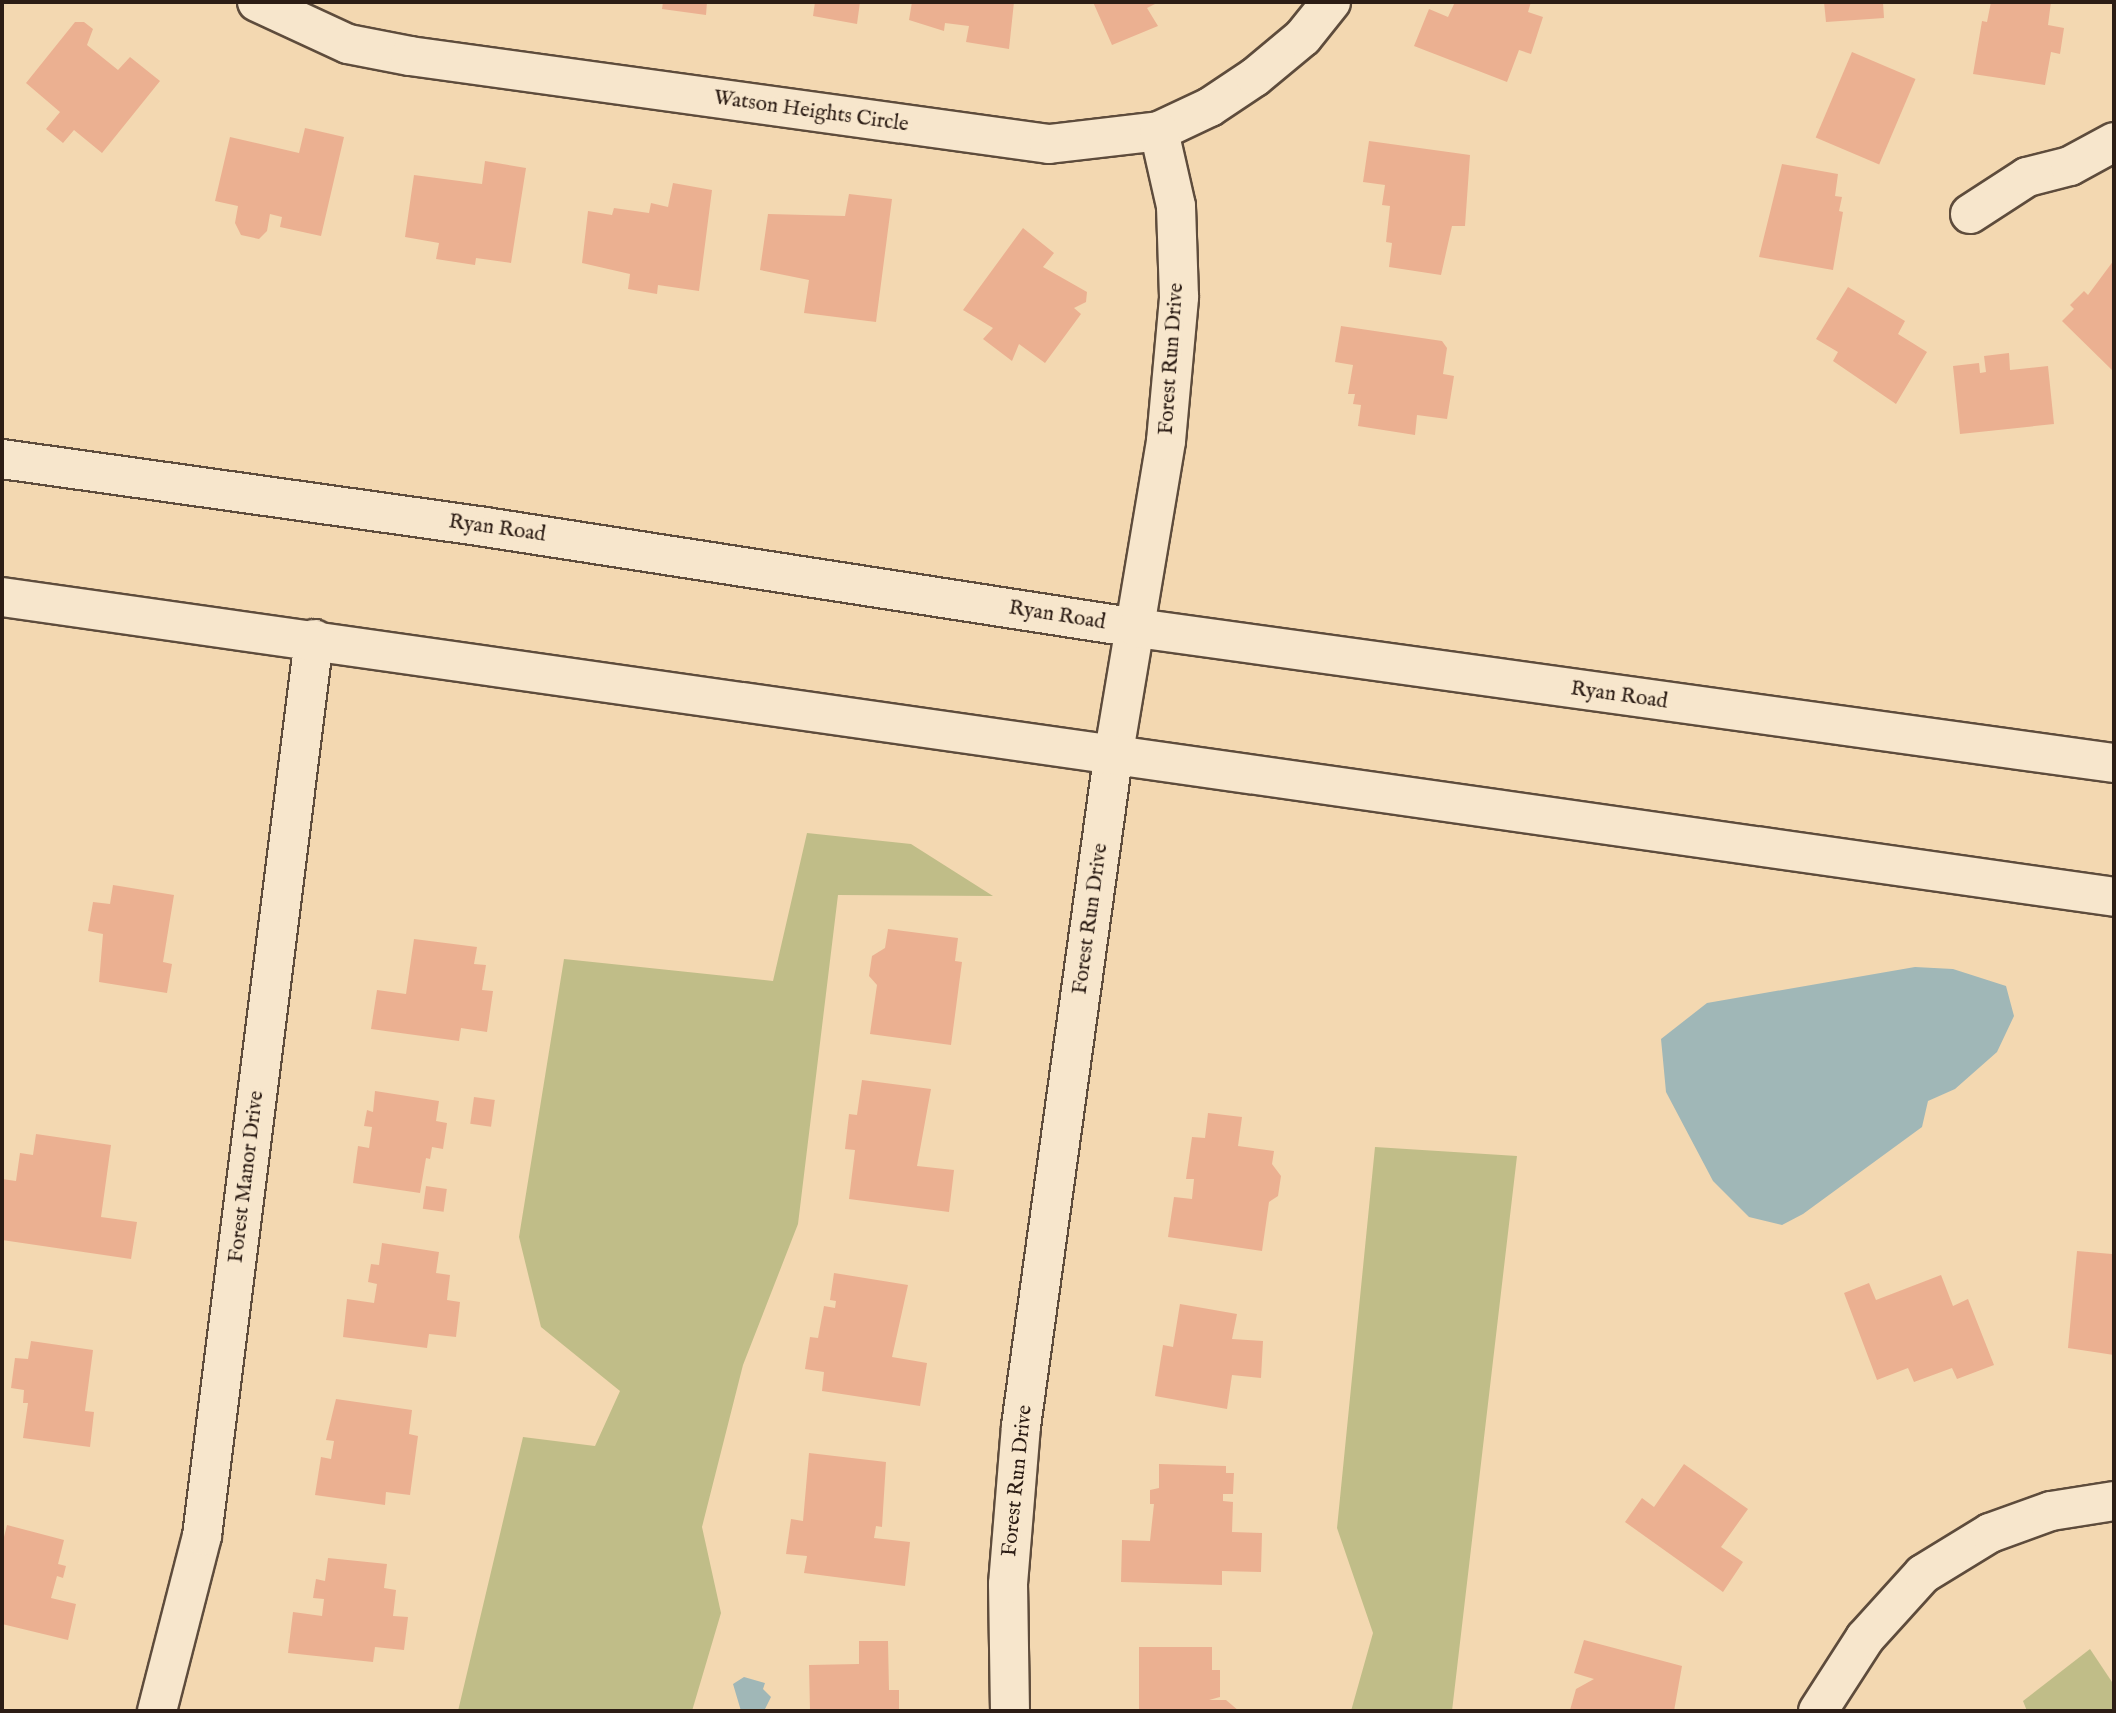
<!DOCTYPE html>
<html>
<head>
<meta charset="utf-8">
<style>
	body { margin:0 }
	#map { position:relative; width:2116px; height:1713px; overflow:hidden; background:#f3d8b1; font-family:"IM FELL English",serif }
	div>[style] { position:absolute }
	[style*='--x'] { left:calc(var(--x)*1px); top:calc(var(--y)*1px); width:calc(var(--w)*1px); rotate:calc(var(--a)*1deg) }
	.green>* { inset:0; background:#c0bd88 }
	.water>* { inset:0; background:#a0b7b7 }
	.building>* { inset:0; background:#ebb091; transform-origin:0 0 }
	.roads { filter:drop-shadow(2px 0 #5e4c3c) drop-shadow(-2px 0 #5e4c3c) drop-shadow(0 2px #5e4c3c) drop-shadow(0 -2px #5e4c3c) }
	.street>* { height:38px; margin:-19px; padding:0 19px; transform-origin:19px; border-radius:19px; background:#f7e6cc }
	.secondary>* { height:38px; margin:-19px; padding:0 19px; transform-origin:19px; border-radius:19px; background:#f7e6cc }
	span { translate:-50% -50%; white-space:nowrap; text-align:center; line-height:1.15; -webkit-text-stroke:7px #f7e6cc; paint-order:stroke }
	.street-label { font-size:21px; color:#2c1d15 }
	.frame { position:absolute; inset:0; border:4px solid #2c1d15; pointer-events:none }
</style>
</head>
<body>
<div id="map">
	<div class="green">
		<div style="clip-path:polygon(807px 833px,911px 844px,993px 896px,838px 895px,798px 1224px,743px 1365px,702px 1527px,721px 1613px,692px 1711px,458px 1711px,523px 1437px,595px 1446px,620px 1391px,541px 1327px,519px 1237px,564px 959px,773px 981px)"></div>
		<div style="clip-path:polygon(1375px 1147px,1517px 1156px,1452px 1711px,1351px 1711px,1373px 1633px,1337px 1528px)"></div>
		<div style="clip-path:polygon(2090px 1649px,2114px 1685px,2114px 1711px,2027px 1711px,2023px 1701px)"></div>
	</div>
	<div class="water">
		<div style="clip-path:polygon(1915px 967px,1953px 969px,2006px 986px,2014px 1016px,1997px 1052px,1955px 1089px,1928px 1101px,1922px 1127px,1803px 1214px,1782px 1225px,1749px 1217px,1713px 1181px,1666px 1092px,1661px 1039px,1707px 1003px)"></div>
		<div style="clip-path:polygon(744px 1677px,765px 1683px,763px 1689px,771px 1697px,764px 1711px,741px 1711px,733px 1684px)"></div>
	</div>
	<div class="building">
		<div style="clip-path:polygon(663px 2px,707px 2px,706px 15px,662px 9px)"></div>
		<div style="clip-path:polygon(815px 2px,860px 2px,857px 24px,813px 16px)"></div>
		<div style="clip-path:polygon(912px 2px,1014px 2px,1009px 49px,966px 42px,969px 26px,945px 23px,944px 31px,909px 20px)"></div>
		<div style="clip-path:polygon(1093px 2px,1159px 2px,1147px 8px,1158px 26px,1112px 45px)"></div>
		<div style="clip-path:polygon(1455px 2px,1531px 2px,1528px 12px,1543px 17px,1531px 54px,1519px 50px,1507px 82px,1414px 46px,1429px 9px,1448px 17px)"></div>
		<div style="clip-path:polygon(1824px 2px,1883px 2px,1884px 18px,1826px 22px)"></div>
		<div style="clip-path:polygon(1991px 2px,2051px 2px,2048px 25px,2064px 28px,2060px 54px,2051px 52px,2045px 85px,1973px 74px,1982px 21px,1987px 22px)"></div>
		<div style="clip-path:polygon(75px 22px,84px 22px,93px 29px,87px 45px,118px 70px,130px 57px,160px 81px,102px 153px,74px 130px,63px 143px,46px 129px,60px 112px,26px 83px)"></div>
		<div style="left:1852px;top:52px;width:69px;height:93px;rotate:23deg"></div>
		<div style="clip-path:polygon(305px 128px,344px 137px,321px 236px,280px 227px,282px 217px,270px 214px,267px 231px,259px 239px,241px 235px,235px 223px,238px 206px,215px 201px,230px 137px,299px 153px)"></div>
		<div style="clip-path:polygon(1369px 141px,1470px 155px,1465px 226px,1452px 226px,1441px 275px,1389px 267px,1392px 243px,1386px 242px,1390px 206px,1382px 205px,1385px 185px,1363px 182px)"></div>
		<div style="clip-path:polygon(485px 161px,526px 168px,511px 263px,476px 258px,475px 265px,436px 259px,439px 243px,405px 237px,414px 175px,482px 184px)"></div>
		<div style="clip-path:polygon(1782px 164px,1838px 174px,1835px 196px,1842px 197px,1839px 211px,1843px 212px,1833px 270px,1759px 257px)"></div>
		<div style="clip-path:polygon(673px 183px,712px 190px,699px 291px,658px 285px,657px 294px,628px 289px,630px 274px,582px 263px,588px 211px,612px 215px,614px 208px,649px 213px,651px 203px,668px 207px)"></div>
		<div style="clip-path:polygon(849px 194px,892px 199px,876px 322px,804px 313px,809px 280px,760px 270px,768px 214px,845px 216px)"></div>
		<div style="clip-path:polygon(1023px 228px,1054px 253px,1043px 267px,1087px 292px,1086px 302px,1074px 308px,1081px 314px,1045px 363px,1019px 344px,1012px 361px,983px 339px,993px 328px,963px 310px)"></div>
		<div style="clip-path:polygon(2114px 260px,2114px 372px,2062px 321px,2074px 309px,2070px 305px,2084px 291px,2088px 295px)"></div>
		<div style="clip-path:polygon(1848px 287px,1905px 321px,1898px 334px,1927px 352px,1896px 404px,1833px 361px,1838px 352px,1816px 339px)"></div>
		<div style="clip-path:polygon(1341px 326px,1442px 341px,1447px 348px,1443px 374px,1454px 376px,1447px 419px,1417px 415px,1415px 435px,1358px 426px,1361px 405px,1353px 404px,1355px 394px,1348px 394px,1353px 365px,1335px 362px)"></div>
		<div style="clip-path:polygon(2009px 353px,2010px 370px,2048px 366px,2054px 424px,1960px 434px,1953px 366px,1979px 363px,1980px 373px,1986px 372px,1984px 356px)"></div>
		<div style="clip-path:polygon(113px 885px,174px 895px,163px 962px,172px 964px,167px 993px,99px 982px,103px 934px,88px 931px,93px 902px,110px 904px)"></div>
		<div style="clip-path:polygon(888px 929px,958px 938px,955px 961px,962px 962px,951px 1045px,870px 1034px,877px 985px,869px 976px,872px 956px,885px 948px)"></div>
		<div style="clip-path:polygon(414px 939px,477px 947px,474px 964px,486px 965px,482px 990px,493px 991px,487px 1032px,461px 1028px,459px 1041px,371px 1029px,377px 990px,406px 994px)"></div>
		<div style="clip-path:polygon(862px 1080px,931px 1089px,917px 1166px,954px 1170px,949px 1212px,849px 1199px,855px 1150px,845px 1149px,849px 1114px,857px 1115px)"></div>
		<div style="clip-path:polygon(375px 1091px,439px 1101px,436px 1121px,447px 1123px,443px 1149px,432px 1147px,430px 1159px,426px 1158px,420px 1193px,353px 1183px,358px 1146px,369px 1148px,372px 1127px,364px 1126px,367px 1110px,373px 1112px)"></div>
		<div style="left:474px;top:1097px;width:21px;height:27px;rotate:8deg"></div>
		<div style="clip-path:polygon(1208px 1113px,1242px 1117px,1238px 1146px,1274px 1151px,1272px 1164px,1281px 1176px,1278px 1196px,1269px 1202px,1262px 1251px,1168px 1237px,1174px 1197px,1192px 1199px,1194px 1179px,1186px 1179px,1192px 1137px,1205px 1138px)"></div>
		<div style="clip-path:polygon(36px 1134px,111px 1145px,101px 1217px,137px 1222px,131px 1259px,2px 1240px,2px 1179px,16px 1181px,20px 1153px,33px 1155px)"></div>
		<div style="left:426px;top:1186px;width:21px;height:23px;rotate:8deg"></div>
		<div style="clip-path:polygon(382px 1243px,439px 1252px,436px 1273px,450px 1275px,447px 1300px,460px 1302px,456px 1337px,429px 1334px,427px 1348px,343px 1337px,347px 1299px,374px 1303px,377px 1284px,368px 1282px,371px 1264px,379px 1265px)"></div>
		<div style="clip-path:polygon(2077px 1251px,2112px 1254px,2114px 1355px,2068px 1348px)"></div>
		<div style="clip-path:polygon(834px 1273px,908px 1285px,892px 1357px,927px 1363px,920px 1406px,822px 1391px,824px 1372px,805px 1369px,810px 1337px,818px 1338px,824px 1306px,835px 1308px,836px 1301px,830px 1300px)"></div>
		<div style="clip-path:polygon(1941px 1275px,1953px 1306px,1968px 1299px,1994px 1365px,1957px 1379px,1952px 1368px,1914px 1382px,1908px 1368px,1877px 1380px,1844px 1293px,1869px 1283px,1876px 1300px)"></div>
		<div style="clip-path:polygon(1180px 1304px,1237px 1314px,1232px 1339px,1263px 1341px,1261px 1378px,1232px 1375px,1227px 1409px,1155px 1396px,1163px 1345px,1173px 1347px)"></div>
		<div style="clip-path:polygon(31px 1341px,93px 1350px,85px 1411px,94px 1412px,90px 1447px,23px 1438px,28px 1403px,23px 1403px,24px 1390px,11px 1388px,15px 1358px,28px 1359px)"></div>
		<div style="clip-path:polygon(336px 1399px,412px 1410px,409px 1434px,418px 1436px,410px 1495px,386px 1492px,385px 1505px,315px 1495px,321px 1457px,331px 1459px,334px 1441px,326px 1440px)"></div>
		<div style="clip-path:polygon(809px 1453px,886px 1462px,882px 1527px,876px 1526px,874px 1538px,910px 1542px,905px 1586px,804px 1573px,807px 1556px,786px 1554px,791px 1519px,803px 1521px)"></div>
		<div style="clip-path:polygon(1159px 1464px,1226px 1466px,1226px 1473px,1234px 1473px,1233px 1494px,1223px 1494px,1223px 1501px,1233px 1502px,1232px 1532px,1262px 1533px,1261px 1572px,1222px 1571px,1222px 1585px,1121px 1582px,1122px 1540px,1150px 1541px,1154px 1504px,1150px 1504px,1150px 1490px,1159px 1488px)"></div>
		<div style="clip-path:polygon(1684px 1464px,1748px 1509px,1721px 1547px,1743px 1562px,1723px 1592px,1625px 1522px,1642px 1498px,1654px 1507px)"></div>
		<div style="clip-path:polygon(7px 1525px,64px 1540px,58px 1564px,66px 1566px,63px 1578px,57px 1576px,51px 1598px,76px 1604px,68px 1640px,2px 1624px,2px 1545px)"></div>
		<div style="clip-path:polygon(328px 1558px,387px 1564px,384px 1588px,396px 1590px,393px 1616px,408px 1617px,404px 1650px,375px 1647px,373px 1662px,288px 1653px,293px 1612px,322px 1616px,324px 1599px,313px 1598px,316px 1579px,325px 1581px)"></div>
		<div style="clip-path:polygon(1584px 1640px,1682px 1666px,1674px 1711px,1570px 1710px,1576px 1689px,1594px 1679px,1574px 1673px)"></div>
		<div style="clip-path:polygon(859px 1641px,888px 1641px,889px 1690px,899px 1690px,899px 1711px,810px 1711px,809px 1665px,859px 1664px)"></div>
		<div style="clip-path:polygon(1139px 1647px,1212px 1647px,1212px 1670px,1220px 1670px,1220px 1697px,1209px 1700px,1226px 1700px,1239px 1711px,1139px 1711px)"></div>
	</div>
	<div class="roads">
		<div class="street">
			<div style="--x:257;--y:2;--w:100;--a:24.8"></div>
			<div style="--x:348;--y:44;--w:63;--a:11"></div>
			<div style="--x:410;--y:56;--w:645;--a:7.84"></div>
			<div style="--x:1049;--y:144;--w:111;--a:-6.7"></div>
			<div style="--x:1159;--y:131;--w:56;--a:-25.2"></div>
			<div style="--x:1210;--y:107;--w:54;--a:-33.7"></div>
			<div style="--x:1255;--y:77;--w:62;--a:-39.8"></div>
			<div style="--x:1303;--y:37;--w:45;--a:-51.3"></div>
			<div style="--x:1970;--y:214;--w:68;--a:-33"></div>
			<div style="--x:2027;--y:177;--w:44;--a:-14.3"></div>
			<div style="--x:2070;--y:166;--w:50;--a:-28.6"></div>
			<div style="--x:157;--y:1711;--w:181;--a:-75.6"></div>
			<div style="--x:202;--y:1536;--w:904;--a:-82.88"></div>
			<div style="--x:1010;--y:1711;--w:127;--a:-90.9"></div>
			<div style="--x:1008;--y:1584;--w:159;--a:-85.3"></div>
			<div style="--x:1021;--y:1426;--w:674;--a:-82.16"></div>
			<div style="--x:1113;--y:758;--w:321;--a:-80.5"></div>
			<div style="--x:1166;--y:441;--w:145;--a:-84.8"></div>
			<div style="--x:1179;--y:297;--w:91;--a:-91.9"></div>
			<div style="--x:1176;--y:206;--w:77;--a:-102.8"></div>
			<div style="--x:1818;--y:1711;--w:87;--a:-57.2"></div>
			<div style="--x:1865;--y:1638;--w:86;--a:-47.8"></div>
			<div style="--x:1923;--y:1574;--w:79;--a:-31.5"></div>
			<div style="--x:1990;--y:1533;--w:65;--a:-19.8"></div>
			<div style="--x:2051;--y:1511;--w:64;--a:-9"></div>
		</div>
		<div class="secondary">
			<div style="--x:2;--y:459;--w:488;--a:8"></div>
			<div style="--x:485;--y:527;--w:660;--a:8.81"></div>
			<div style="--x:1137;--y:628;--w:986;--a:7.87"></div>
			<div style="--x:2;--y:597;--w:2133;--a:8.08"></div>
		</div>
	</div>
	<div class="street-label">
		<span style="left:811px;top:112px;rotate:8deg">Watson Heights Circle</span>
		<span style="left:1172px;top:359px;rotate:-86deg">Forest Run Drive</span>
		<span style="left:497px;top:529px;rotate:8deg">Ryan Road</span>
		<span style="left:1057px;top:616px;rotate:9deg">Ryan Road</span>
		<span style="left:1619px;top:696px;rotate:8deg">Ryan Road</span>
		<span style="left:1091px;top:919px;rotate:-82deg">Forest Run Drive</span>
		<span style="left:247px;top:1177px;rotate:-83deg">Forest Manor Drive</span>
		<span style="left:1018px;top:1481px;rotate:-84deg">Forest Run Drive</span>
	</div>
	<div class="frame"></div>
</div>
</body>
</html>
